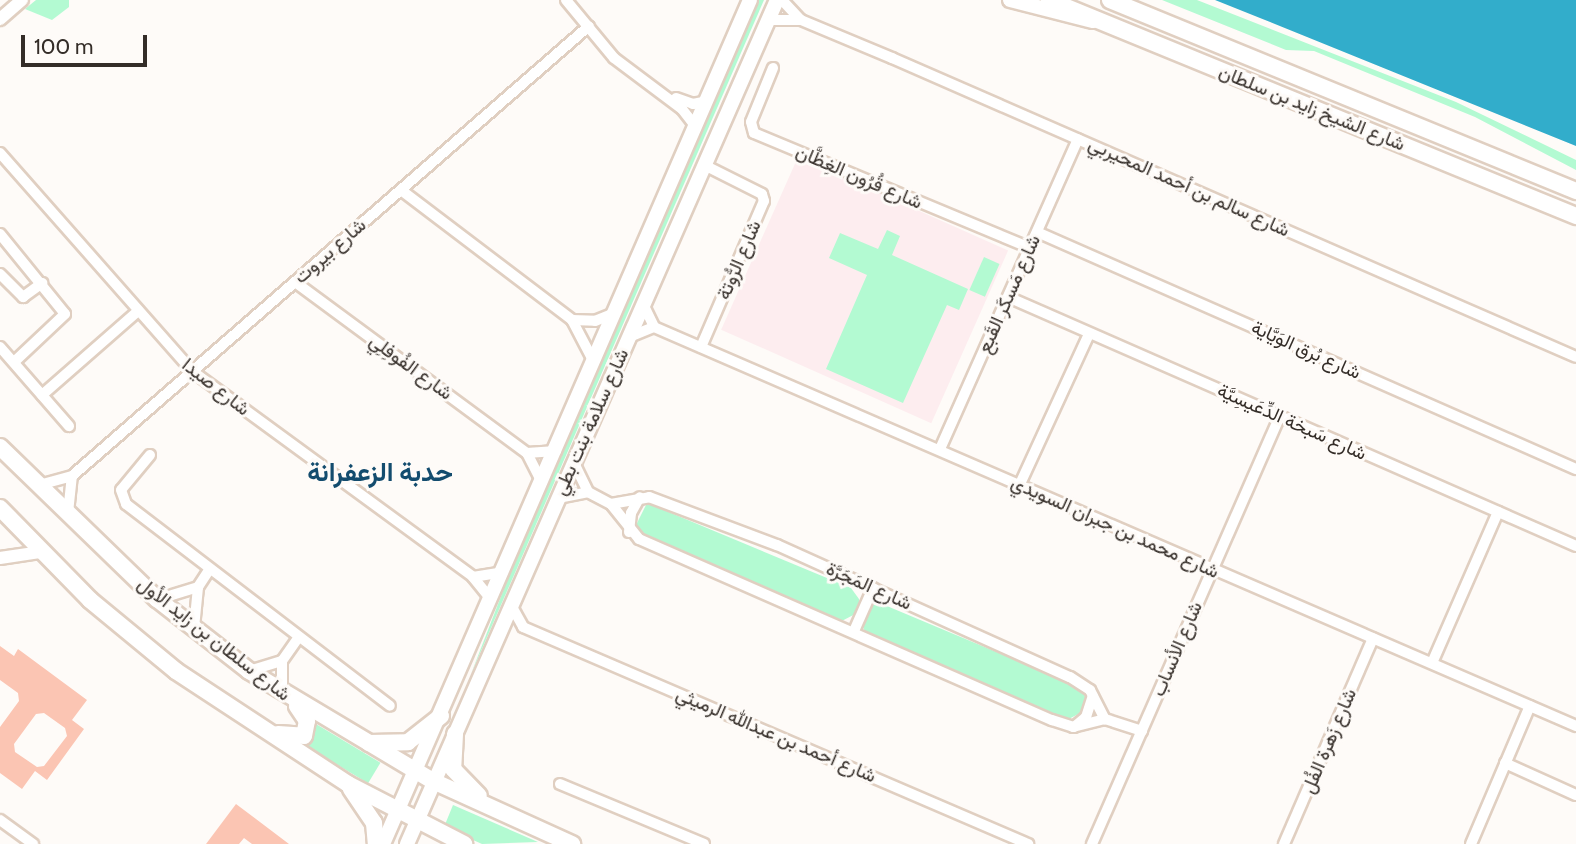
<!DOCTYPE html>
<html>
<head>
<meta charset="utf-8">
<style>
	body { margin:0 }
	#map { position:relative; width:1576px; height:844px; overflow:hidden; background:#fefbf8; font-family:Cabin,Vazirmatn,sans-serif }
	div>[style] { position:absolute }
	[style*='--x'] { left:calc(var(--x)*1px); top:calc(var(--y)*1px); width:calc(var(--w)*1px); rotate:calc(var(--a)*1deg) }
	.education>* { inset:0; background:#fdedef; transform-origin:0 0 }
	.green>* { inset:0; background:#b3fad2; transform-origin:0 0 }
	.water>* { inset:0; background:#32adcb }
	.building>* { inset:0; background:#fbc5b3 }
	.roads { filter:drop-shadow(2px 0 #e0cfc1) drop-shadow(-2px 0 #e0cfc1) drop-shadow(0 2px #e0cfc1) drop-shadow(0 -2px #e0cfc1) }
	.minor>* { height:10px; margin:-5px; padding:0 5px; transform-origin:5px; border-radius:5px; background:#fff }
	.tertiary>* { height:12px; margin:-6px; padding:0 6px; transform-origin:6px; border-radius:6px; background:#fff }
	.secondary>* { height:14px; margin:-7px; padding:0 7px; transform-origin:7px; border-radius:7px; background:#fff }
	.primary>* { height:16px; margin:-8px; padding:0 8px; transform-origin:8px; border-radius:8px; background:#fff }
	.trunk>* { height:16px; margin:-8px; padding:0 8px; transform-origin:8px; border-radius:8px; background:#fff }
	span { translate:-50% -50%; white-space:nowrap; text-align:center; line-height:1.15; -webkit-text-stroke:6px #fefbf8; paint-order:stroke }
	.street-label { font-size:19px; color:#342d28 }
	.district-label { font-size:26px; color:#134c6e; font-weight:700 }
	.scale { position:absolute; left:21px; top:35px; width:126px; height:32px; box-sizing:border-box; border:4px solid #342d28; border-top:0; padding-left:9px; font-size:21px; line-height:24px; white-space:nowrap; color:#342d28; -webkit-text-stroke:5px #fefbf8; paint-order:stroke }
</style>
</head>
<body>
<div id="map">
	<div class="education">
		<div style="left:798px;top:157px;width:230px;height:189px;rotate:24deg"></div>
	</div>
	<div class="green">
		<div style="clip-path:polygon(36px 0,69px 0,69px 7px,52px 20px,25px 9px)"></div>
		<div style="clip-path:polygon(757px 0,764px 0,471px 674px,546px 480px)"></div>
		<div style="clip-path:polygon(1162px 0,1197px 0,1456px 102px,1576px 160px,1576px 170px,1475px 117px,1314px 51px,1286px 50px)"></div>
		<div style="clip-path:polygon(887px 230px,900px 236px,892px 255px,968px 289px,959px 310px,947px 305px,903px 403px,826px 369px,867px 275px,829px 258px,840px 233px,878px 249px)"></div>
		<div style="left:984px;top:257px;width:17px;height:36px;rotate:24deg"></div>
		<div style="clip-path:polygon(647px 503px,851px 588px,859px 599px,859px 612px,838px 623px,640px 537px,635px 527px)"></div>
		<div style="clip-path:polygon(875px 601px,1078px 686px,1086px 698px,1086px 710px,1065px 721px,868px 636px,862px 626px)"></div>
		<div style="left:311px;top:721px;width:81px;height:24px;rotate:31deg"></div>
		<div style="clip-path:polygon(453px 805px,538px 842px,482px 844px,444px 827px)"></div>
	</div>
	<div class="water">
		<div style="clip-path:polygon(1215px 0,1576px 0,1576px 146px,1260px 18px)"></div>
	</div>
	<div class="building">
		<div style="clip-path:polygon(evenodd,0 646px,14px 656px,18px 649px,87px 700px,72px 720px,84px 729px,47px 780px,35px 771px,22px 789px,0 773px,0 727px,19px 701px,18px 693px,0 680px,0 646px,44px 713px,65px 728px,67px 736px,44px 766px,37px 767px,15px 752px,14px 744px,36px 714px,44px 713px)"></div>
		<div style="clip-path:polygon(236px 804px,289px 844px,252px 844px,244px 838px,239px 844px,206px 844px)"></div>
	</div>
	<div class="roads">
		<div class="minor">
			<div style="--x:566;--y:0;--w:75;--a:50.4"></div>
			<div style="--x:614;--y:58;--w:85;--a:36.9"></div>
			<div style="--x:682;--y:109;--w:23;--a:52"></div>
			<div style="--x:782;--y:0;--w:26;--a:47"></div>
			<div style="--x:768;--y:20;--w:33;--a:0"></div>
			<div style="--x:801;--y:20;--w:99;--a:22.7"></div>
			<div style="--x:892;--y:58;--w:746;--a:23.61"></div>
			<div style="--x:773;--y:68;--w:58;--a:112.2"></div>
			<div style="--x:751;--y:122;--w:11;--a:75"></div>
			<div style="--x:754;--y:133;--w:299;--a:22.6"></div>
			<div style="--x:676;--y:98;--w:18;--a:19"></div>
			<div style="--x:693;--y:104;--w:14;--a:-12"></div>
			<div style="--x:0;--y:153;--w:290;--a:48.6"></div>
			<div style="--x:192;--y:371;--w:348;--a:36.2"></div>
			<div style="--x:473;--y:577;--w:28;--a:51"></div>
			<div style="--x:401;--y:190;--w:215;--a:37.2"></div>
			<div style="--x:572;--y:320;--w:47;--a:62.4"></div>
			<div style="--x:1037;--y:232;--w:589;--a:23.74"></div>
			<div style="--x:0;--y:234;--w:103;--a:50.9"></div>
			<div style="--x:65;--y:314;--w:70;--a:136.7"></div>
			<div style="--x:0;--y:274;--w:33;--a:45"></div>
			<div style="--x:23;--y:297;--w:24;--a:-36"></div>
			<div style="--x:295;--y:282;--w:288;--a:36.4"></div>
			<div style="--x:527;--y:453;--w:33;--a:63"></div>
			<div style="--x:1008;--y:297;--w:620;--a:23.67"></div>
			<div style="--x:643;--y:304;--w:25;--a:64"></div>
			<div style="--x:654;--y:327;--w:1005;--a:23.4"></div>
			<div style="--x:572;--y:320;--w:23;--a:2"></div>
			<div style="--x:595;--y:321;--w:22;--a:-22"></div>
			<div style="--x:629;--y:337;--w:27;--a:-22"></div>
			<div style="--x:0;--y:347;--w:105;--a:48.9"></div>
			<div style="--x:701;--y:347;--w:159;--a:-66.7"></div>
			<div style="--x:764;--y:201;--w:7;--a:-106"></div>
			<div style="--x:762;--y:194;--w:65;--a:-153.4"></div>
			<div style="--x:42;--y:395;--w:128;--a:-41.2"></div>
			<div style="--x:940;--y:449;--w:339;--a:-66"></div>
			<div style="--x:527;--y:453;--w:29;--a:-4"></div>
			<div style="--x:150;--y:455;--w:45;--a:129.6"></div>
			<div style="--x:121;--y:490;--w:15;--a:70"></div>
			<div style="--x:126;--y:504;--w:332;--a:37.4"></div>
			<div style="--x:574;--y:463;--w:32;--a:64"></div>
			<div style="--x:588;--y:492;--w:26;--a:28"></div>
			<div style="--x:611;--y:504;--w:45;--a:51.3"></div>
			<div style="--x:639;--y:539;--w:451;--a:23.7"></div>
			<div style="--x:1052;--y:720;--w:22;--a:18"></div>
			<div style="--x:1073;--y:727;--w:33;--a:-14"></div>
			<div style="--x:1105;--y:719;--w:39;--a:18"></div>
			<div style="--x:1020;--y:484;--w:165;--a:-65.3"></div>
			<div style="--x:39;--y:485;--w:34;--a:-15"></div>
			<div style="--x:72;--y:476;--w:685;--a:-41.04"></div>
			<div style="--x:558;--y:498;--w:31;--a:-11"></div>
			<div style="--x:611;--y:504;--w:39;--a:-10"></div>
			<div style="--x:649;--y:497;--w:137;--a:20.6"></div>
			<div style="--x:777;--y:545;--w:321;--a:24.3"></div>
			<div style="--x:1070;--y:677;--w:24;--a:33"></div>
			<div style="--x:1090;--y:690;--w:33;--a:63"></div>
			<div style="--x:68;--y:513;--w:37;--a:-84"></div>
			<div style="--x:629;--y:532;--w:19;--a:-84"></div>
			<div style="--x:631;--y:513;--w:18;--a:-61"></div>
			<div style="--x:473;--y:577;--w:30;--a:-9"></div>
			<div style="--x:159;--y:599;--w:41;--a:-17.1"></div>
			<div style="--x:511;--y:605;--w:25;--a:61"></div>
			<div style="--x:523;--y:627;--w:550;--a:23.25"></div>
			<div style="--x:194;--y:628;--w:41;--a:-84.4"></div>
			<div style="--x:198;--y:587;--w:20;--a:-57"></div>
			<div style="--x:854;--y:631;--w:47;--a:-66.2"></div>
			<div style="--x:1432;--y:663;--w:165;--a:-66.4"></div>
			<div style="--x:249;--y:671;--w:34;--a:-17"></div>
			<div style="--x:282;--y:693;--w:32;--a:-90"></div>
			<div style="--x:282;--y:661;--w:29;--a:-55"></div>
			<div style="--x:1074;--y:727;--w:16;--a:-40"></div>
			<div style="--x:1086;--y:717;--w:22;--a:-72"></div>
			<div style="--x:1505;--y:763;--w:78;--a:24.3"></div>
			<div style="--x:560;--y:784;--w:156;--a:22.6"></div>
			<div style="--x:0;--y:820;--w:41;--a:36"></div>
			<div style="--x:1092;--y:844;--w:466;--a:-66.3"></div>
			<div style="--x:1284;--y:844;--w:224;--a:-66.6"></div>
			<div style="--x:1471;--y:844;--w:150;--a:-66.9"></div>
		</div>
		<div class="tertiary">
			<div style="--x:0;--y:19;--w:29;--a:-41"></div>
			<div style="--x:0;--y:558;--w:40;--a:-8.5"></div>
		</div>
		<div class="secondary">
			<div style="--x:1010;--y:0;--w:86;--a:14.2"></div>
			<div style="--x:383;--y:844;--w:920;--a:-66.5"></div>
			<div style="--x:407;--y:844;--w:922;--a:-66.33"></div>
		</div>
		<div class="primary">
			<div style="--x:0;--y:447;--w:219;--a:44.1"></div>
			<div style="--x:157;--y:599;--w:117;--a:38"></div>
			<div style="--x:249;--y:671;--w:214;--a:30.9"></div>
			<div style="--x:433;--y:781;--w:153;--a:24.4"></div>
			<div style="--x:0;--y:508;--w:129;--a:45.6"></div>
			<div style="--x:90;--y:600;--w:112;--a:39.5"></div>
			<div style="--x:176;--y:671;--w:206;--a:33.3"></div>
			<div style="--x:348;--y:784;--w:131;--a:27.3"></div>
			<div style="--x:278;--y:734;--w:26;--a:4"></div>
			<div style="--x:304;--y:736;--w:15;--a:-79"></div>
			<div style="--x:307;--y:721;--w:18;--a:-124"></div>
			<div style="--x:455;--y:734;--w:35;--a:93"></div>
			<div style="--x:453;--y:769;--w:37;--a:46"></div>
			<div style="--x:369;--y:743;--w:39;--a:-1"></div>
			<div style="--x:408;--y:742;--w:42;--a:-38.2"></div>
			<div style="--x:351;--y:789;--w:41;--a:55.9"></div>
			<div style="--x:374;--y:823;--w:21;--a:85"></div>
		</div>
		<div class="trunk">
			<div style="--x:1049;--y:0;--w:570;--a:22.29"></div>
			<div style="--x:1110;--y:0;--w:504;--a:22.29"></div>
		</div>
	</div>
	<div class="street-label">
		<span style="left:1312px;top:108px;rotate:22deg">شارع الشيخ زايد بن سلطان</span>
		<span style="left:859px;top:177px;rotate:23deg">شارع قُرُون الغِظَّان</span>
		<span style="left:1189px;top:187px;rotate:24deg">شارع سالم بن أحمد المحيربي</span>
		<span style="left:330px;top:251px;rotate:-41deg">شارع بيروت</span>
		<span style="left:739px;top:260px;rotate:-67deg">شارع الرُّوتة</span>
		<span style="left:1009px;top:294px;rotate:-66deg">شارع مَسكَر القَبع</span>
		<span style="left:1306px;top:350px;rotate:24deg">شارع بُرق الوَيَّاية</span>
		<span style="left:411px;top:367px;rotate:36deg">شارع الفُوفِلِي</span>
		<span style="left:216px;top:387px;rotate:38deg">شارع صيدا</span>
		<span style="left:591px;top:422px;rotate:-66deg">شارع سلامة بنت بطي</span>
		<span style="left:1292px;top:422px;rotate:24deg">شارع سَبخة الدِّعَيسِيَّة</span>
		<span style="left:1115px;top:527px;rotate:24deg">شارع محمد بن جبران السويدي</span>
		<span style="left:869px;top:586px;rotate:24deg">شارع المَجَرَّة</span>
		<span style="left:214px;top:639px;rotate:38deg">شارع سلطان بن زايد الأول</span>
		<span style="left:1177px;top:649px;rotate:-67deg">شارع الأنساب</span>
		<span style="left:776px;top:735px;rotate:23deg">شارع أحمد بن عبدالله الرميثي</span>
		<span style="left:1329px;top:741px;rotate:-67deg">شارع زَهرة الفُل</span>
	</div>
	<div class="district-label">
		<span style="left:380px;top:473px">حدبة الزعفرانة</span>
	</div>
	<div class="scale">100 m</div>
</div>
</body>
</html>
